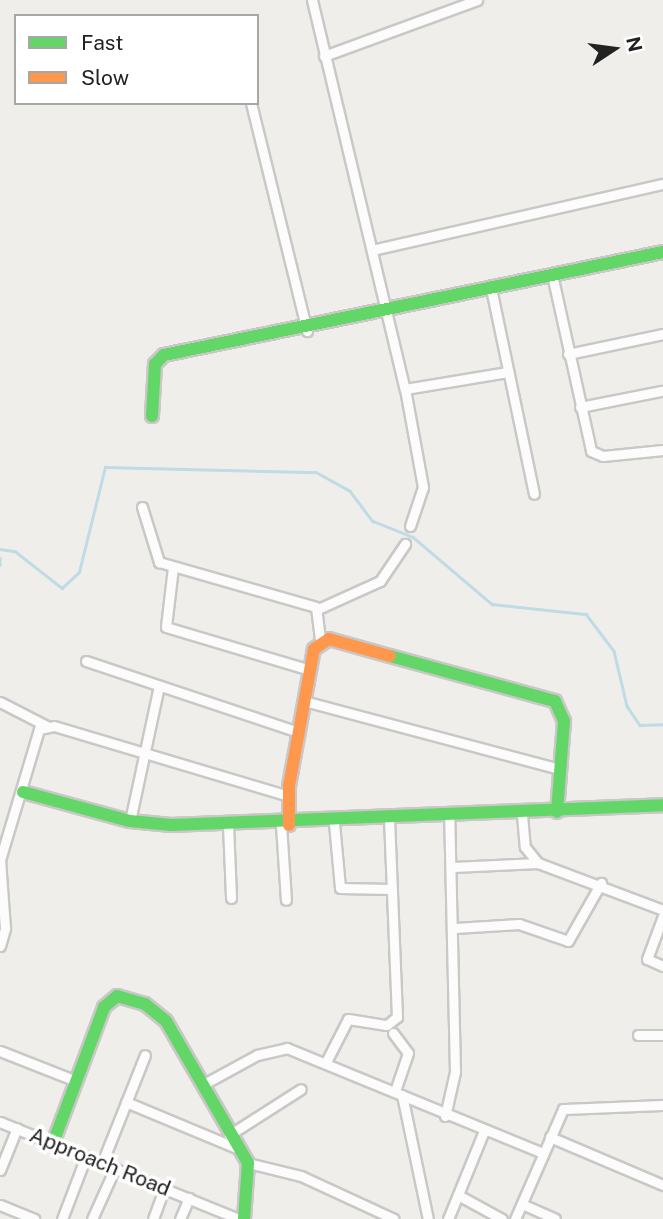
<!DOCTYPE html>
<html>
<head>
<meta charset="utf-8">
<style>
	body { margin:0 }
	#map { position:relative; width:663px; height:1219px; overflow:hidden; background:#f0eeeb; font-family:"Public Sans",sans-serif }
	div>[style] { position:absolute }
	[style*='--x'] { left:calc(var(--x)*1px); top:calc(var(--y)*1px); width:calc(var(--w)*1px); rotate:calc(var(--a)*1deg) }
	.stream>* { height:2.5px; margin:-1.25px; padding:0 1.25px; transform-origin:1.25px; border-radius:1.25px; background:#bfdbe3 }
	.roads { filter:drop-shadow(2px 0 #c9c8c7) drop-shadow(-2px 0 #c9c8c7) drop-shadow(0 2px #c9c8c7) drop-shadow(0 -2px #c9c8c7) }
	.street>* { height:9px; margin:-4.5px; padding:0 4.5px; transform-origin:4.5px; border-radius:4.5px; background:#fdfcfc }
	.fast>* { height:12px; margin:-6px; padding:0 6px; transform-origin:6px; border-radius:6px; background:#63d668 }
	.slow>* { height:12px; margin:-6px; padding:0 6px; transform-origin:6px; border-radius:6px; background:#ff974d }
	span { translate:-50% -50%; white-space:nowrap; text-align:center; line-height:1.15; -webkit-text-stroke:7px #fff; paint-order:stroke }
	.street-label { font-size:21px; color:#222 }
	.legend { position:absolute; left:14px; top:14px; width:245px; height:91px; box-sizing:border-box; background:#fff; border:2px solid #a7a7a7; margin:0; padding:9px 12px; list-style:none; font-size:21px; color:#222 }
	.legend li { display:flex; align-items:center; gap:14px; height:35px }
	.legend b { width:35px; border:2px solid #a7a7a7 }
	.north { position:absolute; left:579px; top:14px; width:70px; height:70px; -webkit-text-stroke:5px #fff; paint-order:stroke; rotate:77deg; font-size:19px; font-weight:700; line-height:28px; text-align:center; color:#222 }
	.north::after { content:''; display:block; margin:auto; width:24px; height:32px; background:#222; clip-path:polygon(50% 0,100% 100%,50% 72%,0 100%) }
</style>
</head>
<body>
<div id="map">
	<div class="stream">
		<div style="--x:0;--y:549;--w:15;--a:8"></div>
		<div style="--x:15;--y:551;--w:60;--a:38.2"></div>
		<div style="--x:62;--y:588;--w:23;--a:-43"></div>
		<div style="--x:79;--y:572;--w:108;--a:-76.1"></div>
		<div style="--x:105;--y:467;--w:211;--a:1.4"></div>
		<div style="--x:316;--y:472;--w:39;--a:29"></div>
		<div style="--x:350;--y:491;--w:38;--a:53"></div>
		<div style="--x:373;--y:521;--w:43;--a:21.8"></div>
		<div style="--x:413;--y:537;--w:104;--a:40.3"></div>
		<div style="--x:492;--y:604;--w:95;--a:6.1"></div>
		<div style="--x:586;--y:614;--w:46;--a:52.9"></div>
		<div style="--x:614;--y:651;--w:57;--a:76.7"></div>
		<div style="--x:627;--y:706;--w:23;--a:56"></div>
		<div style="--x:640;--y:725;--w:23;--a:-2"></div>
		<div style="--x:0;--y:558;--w:7;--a:90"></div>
	</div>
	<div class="roads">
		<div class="street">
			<div style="--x:312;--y:0;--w:400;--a:76.6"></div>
			<div style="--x:405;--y:389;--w:104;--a:-9.4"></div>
			<div style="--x:324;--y:56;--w:163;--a:-20.1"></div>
			<div style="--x:251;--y:103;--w:235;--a:76.2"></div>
			<div style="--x:372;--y:250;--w:298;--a:-12.8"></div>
			<div style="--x:553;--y:279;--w:176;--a:77.5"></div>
			<div style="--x:591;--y:451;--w:13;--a:23"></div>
			<div style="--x:603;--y:456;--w:60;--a:-5.7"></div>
			<div style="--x:492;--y:293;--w:205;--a:78.2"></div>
			<div style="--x:568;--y:354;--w:97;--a:-11.9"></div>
			<div style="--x:405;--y:389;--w:100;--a:79.6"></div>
			<div style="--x:423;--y:487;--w:41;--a:108.4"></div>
			<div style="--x:580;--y:407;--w:83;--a:-11.2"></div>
			<div style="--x:142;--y:507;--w:58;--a:72.8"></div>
			<div style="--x:159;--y:562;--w:163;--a:16"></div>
			<div style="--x:316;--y:607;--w:33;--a:83"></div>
			<div style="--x:173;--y:567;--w:60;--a:96.7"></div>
			<div style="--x:166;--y:627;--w:150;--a:16.6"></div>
			<div style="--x:318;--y:609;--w:68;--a:-24.3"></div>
			<div style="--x:380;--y:581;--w:45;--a:-56"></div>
			<div style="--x:86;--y:661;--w:224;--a:18.5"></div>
			<div style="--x:304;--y:701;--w:265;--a:14.9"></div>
			<div style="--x:0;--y:702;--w:53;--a:27.1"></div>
			<div style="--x:522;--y:815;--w:32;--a:85"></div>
			<div style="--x:525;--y:847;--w:21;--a:51"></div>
			<div style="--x:538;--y:863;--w:134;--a:20.6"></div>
			<div style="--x:130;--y:821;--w:134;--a:-77.9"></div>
			<div style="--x:334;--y:823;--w:65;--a:84.7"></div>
			<div style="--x:340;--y:888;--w:52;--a:1.1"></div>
			<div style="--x:228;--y:825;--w:73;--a:87.6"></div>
			<div style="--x:281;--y:825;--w:75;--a:86.2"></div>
			<div style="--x:453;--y:867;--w:85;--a:-2.7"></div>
			<div style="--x:663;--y:916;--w:46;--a:110.4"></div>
			<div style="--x:647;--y:959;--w:17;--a:24"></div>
			<div style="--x:455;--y:928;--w:64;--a:-3.6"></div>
			<div style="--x:519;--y:924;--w:52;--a:19.1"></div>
			<div style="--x:568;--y:941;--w:67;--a:-60.4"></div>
			<div style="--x:0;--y:946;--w:19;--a:-74"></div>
			<div style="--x:5;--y:928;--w:68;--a:-94.2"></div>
			<div style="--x:0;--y:860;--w:137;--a:-73.4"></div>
			<div style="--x:39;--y:729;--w:15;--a:-11"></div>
			<div style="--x:54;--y:726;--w:245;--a:16.6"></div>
			<div style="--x:393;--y:1033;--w:25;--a:53"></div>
			<div style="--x:408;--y:1053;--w:40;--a:108.9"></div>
			<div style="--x:638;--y:1035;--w:25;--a:0"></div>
			<div style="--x:0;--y:1051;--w:82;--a:21.5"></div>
			<div style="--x:326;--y:1062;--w:48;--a:-62.9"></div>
			<div style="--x:348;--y:1019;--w:39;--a:9"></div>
			<div style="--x:387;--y:1025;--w:13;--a:-39"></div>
			<div style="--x:397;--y:1017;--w:197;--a:-92.3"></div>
			<div style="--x:202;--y:1085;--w:63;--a:-28.6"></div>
			<div style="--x:257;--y:1055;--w:31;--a:-13"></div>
			<div style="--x:287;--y:1048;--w:277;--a:22.3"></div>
			<div style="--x:402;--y:1095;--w:127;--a:78.2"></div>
			<div style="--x:126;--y:1102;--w:122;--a:22.6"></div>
			<div style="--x:445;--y:1116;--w:45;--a:-77.2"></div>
			<div style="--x:455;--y:1072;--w:255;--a:-91.3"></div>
			<div style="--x:0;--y:1122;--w:258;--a:22.1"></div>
			<div style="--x:229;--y:1135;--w:85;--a:-32.6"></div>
			<div style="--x:550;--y:1137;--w:123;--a:23"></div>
			<div style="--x:102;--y:1163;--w:116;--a:-68.3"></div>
			<div style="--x:248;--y:1163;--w:55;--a:13.8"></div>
			<div style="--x:301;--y:1176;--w:102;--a:24.8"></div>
			<div style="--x:0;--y:1170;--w:45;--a:-68"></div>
			<div style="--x:458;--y:1195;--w:50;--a:28.6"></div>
			<div style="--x:522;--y:1204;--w:36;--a:24"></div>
			<div style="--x:0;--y:1205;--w:37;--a:22"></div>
			<div style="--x:62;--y:1219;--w:67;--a:-69.1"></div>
			<div style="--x:92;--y:1219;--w:56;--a:-65.7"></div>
			<div style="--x:153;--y:1219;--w:33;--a:-70"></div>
			<div style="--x:180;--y:1219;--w:23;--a:-67"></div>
			<div style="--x:448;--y:1219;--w:95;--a:-67.8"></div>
			<div style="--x:515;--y:1219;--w:120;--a:-66.4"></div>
			<div style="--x:563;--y:1109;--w:100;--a:-2.3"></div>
		</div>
		<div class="fast">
			<div style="--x:152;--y:416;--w:52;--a:-86.7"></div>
			<div style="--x:155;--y:364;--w:13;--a:-45"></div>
			<div style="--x:164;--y:355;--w:510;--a:-11.66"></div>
			<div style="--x:390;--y:656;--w:171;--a:15.3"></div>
			<div style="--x:555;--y:701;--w:22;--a:66"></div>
			<div style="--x:564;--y:721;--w:91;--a:94.4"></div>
			<div style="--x:23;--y:792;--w:111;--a:15.2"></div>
			<div style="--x:130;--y:821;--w:41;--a:5.6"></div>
			<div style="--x:171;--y:825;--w:492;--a:-2.3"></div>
			<div style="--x:53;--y:1143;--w:145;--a:-69.4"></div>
			<div style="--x:104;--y:1007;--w:17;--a:-40"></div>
			<div style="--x:117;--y:996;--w:29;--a:16"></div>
			<div style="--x:145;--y:1004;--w:27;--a:39"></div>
			<div style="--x:166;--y:1021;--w:164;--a:60"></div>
			<div style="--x:248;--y:1163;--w:56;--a:94.1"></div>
		</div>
		<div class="slow">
			<div style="--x:289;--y:825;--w:39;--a:-90"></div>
			<div style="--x:289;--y:786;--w:139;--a:-79.7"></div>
			<div style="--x:314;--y:649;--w:18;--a:-34"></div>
			<div style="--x:329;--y:639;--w:63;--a:15.6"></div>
		</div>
	</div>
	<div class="street-label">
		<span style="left:100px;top:1162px;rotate:22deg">Approach Road</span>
	</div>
	<ul class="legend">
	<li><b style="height:9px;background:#63d668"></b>Fast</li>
	<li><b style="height:9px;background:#ff974d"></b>Slow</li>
	</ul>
	<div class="north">N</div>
</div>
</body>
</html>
